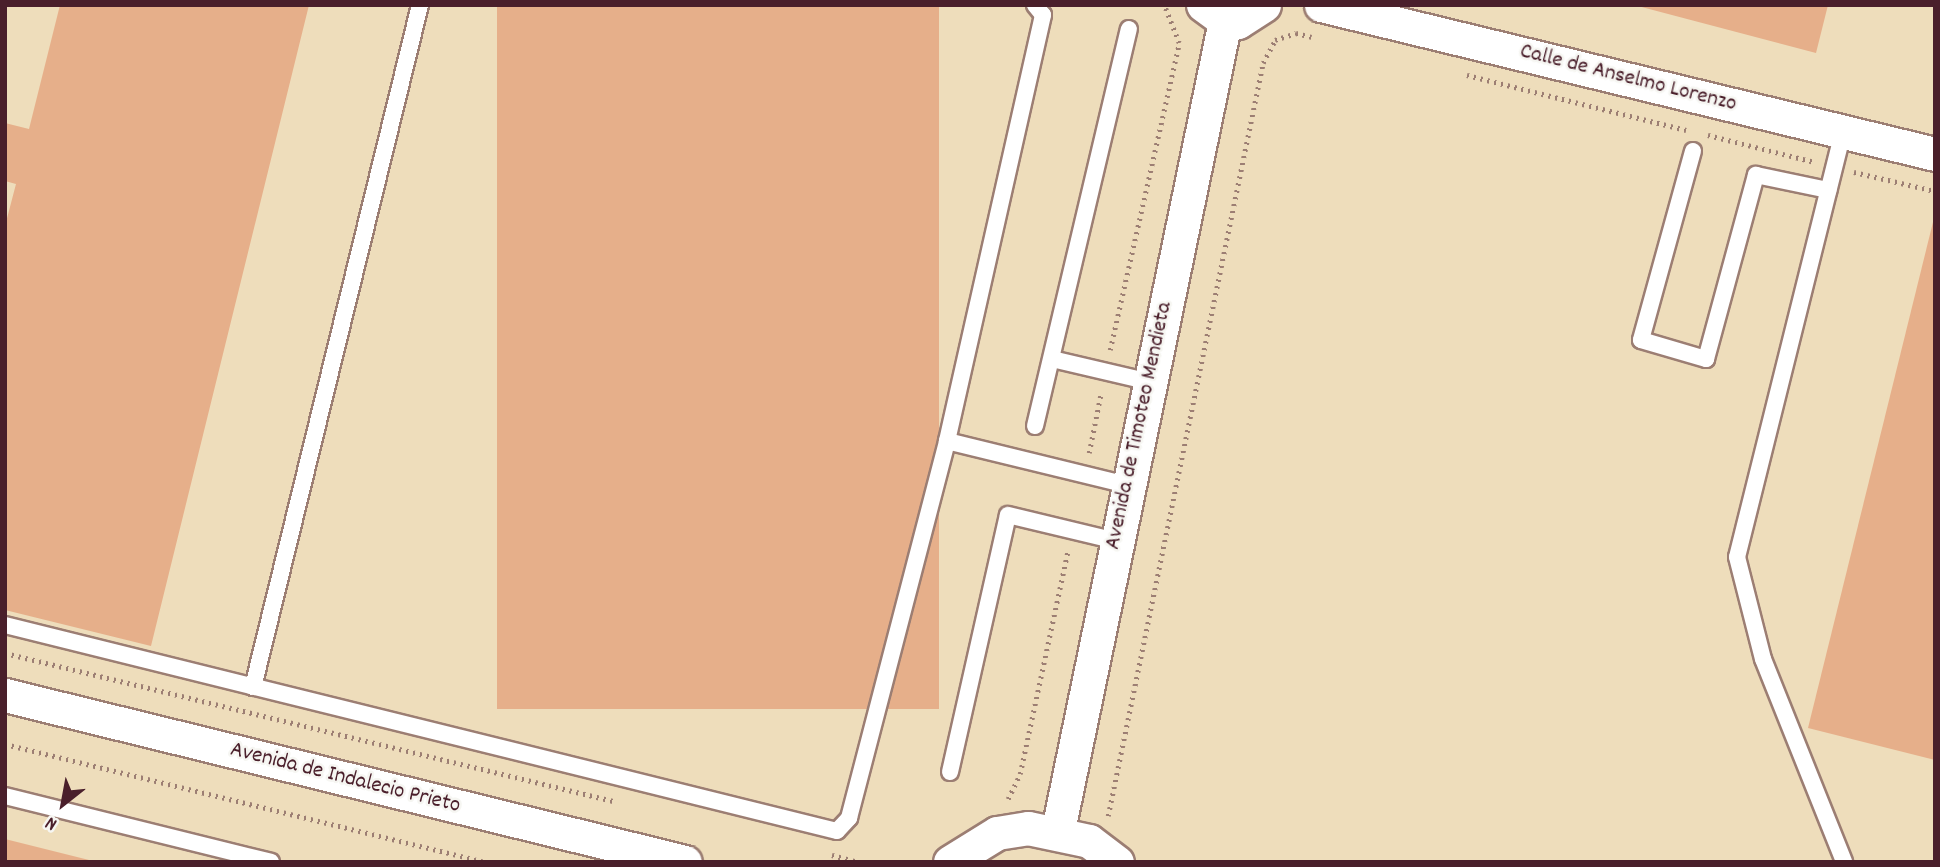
<!DOCTYPE html>
<html>
<head>
<meta charset="utf-8">
<style>
	body { margin:0 }
	#map { position:relative; width:1940px; height:867px; overflow:hidden; background:#edb; font-family:Dekko,sans-serif }
	div>[style] { position:absolute }
	[style*='--x'] { left:calc(var(--x)*1px); top:calc(var(--y)*1px); width:calc(var(--w)*1px); rotate:calc(var(--a)*1deg) }
	.building>* { inset:0; background:#e6af8a; transform-origin:0 0 }
	.path>* { height:4.5px; margin-top:-2.25px; transform-origin:0; background:repeating-linear-gradient(90deg,#9c7e73 0 2px,transparent 0 7px) }
	.roads { filter:drop-shadow(2px 0 #9c7e73) drop-shadow(-2px 0 #9c7e73) drop-shadow(0 2px #9c7e73) drop-shadow(0 -2px #9c7e73) }
	.service>* { height:16px; margin:-8px; padding:0 8px; transform-origin:8px; border-radius:8px; background:#fff }
	.minor>* { height:33px; margin:-16.5px; padding:0 16.5px; transform-origin:16.5px; border-radius:16.5px; background:#fff }
	span { translate:-50% -50%; white-space:nowrap; text-align:center; line-height:1.15; -webkit-text-stroke:5px #f6f6f2; paint-order:stroke }
	.street-label { font-size:23px; color:#4a1f2b }
	.frame { position:absolute; inset:0; border:7px solid #4a1f2b; pointer-events:none }
	.north { position:absolute; left:28px; top:769px; width:70px; height:70px; -webkit-text-stroke:5px #f6f6f2; paint-order:stroke; rotate:211deg; font-size:19px; font-weight:700; line-height:28px; text-align:center; color:#4a1f2b }
	.north::after { content:''; display:block; margin:auto; width:24px; height:32px; background:#4a1f2b; clip-path:polygon(50% 0,100% 100%,50% 72%,0 100%) }
</style>
</head>
<body>
<div id="map">
	<div class="building">
		<div style="clip-path:polygon(60px 5px,309px 5px,151px 646px,5px 610px,5px 226px,16px 184px,5px 181px,5px 123px,29px 129px)"></div>
		<div style="left:497px;top:5px;width:442px;height:704px"></div>
		<div style="clip-path:polygon(1634px 5px,1828px 5px,1816px 53px)"></div>
		<div style="clip-path:polygon(1935px 214px,1935px 760px,1808px 728px)"></div>
		<div style="clip-path:polygon(5px 839px,93px 861px,93px 862px,5px 862px)"></div>
	</div>
	<div class="path">
		<div style="--x:1467;--y:75;--w:226;--a:14.1"></div>
		<div style="--x:1708;--y:135;--w:110;--a:14.2"></div>
		<div style="--x:1854;--y:172;--w:83;--a:13.2"></div>
		<div style="--x:1110;--y:350;--w:315;--a:-77.3"></div>
		<div style="--x:1179;--y:43;--w:41;--a:-111.5"></div>
		<div style="--x:1089;--y:453;--w:61;--a:-78.7"></div>
		<div style="--x:5;--y:653;--w:626;--a:13.68"></div>
		<div style="--x:5;--y:744;--w:493;--a:13.8"></div>
		<div style="--x:1008;--y:799;--w:28;--a:-64"></div>
		<div style="--x:1020;--y:774;--w:228;--a:-77.9"></div>
		<div style="--x:1108;--y:816;--w:769;--a:-78.37"></div>
		<div style="--x:1263;--y:63;--w:26;--a:-62"></div>
		<div style="--x:1275;--y:40;--w:22;--a:-18"></div>
		<div style="--x:1296;--y:33;--w:16;--a:14"></div>
		<div style="--x:832;--y:855;--w:28;--a:15"></div>
	</div>
	<div class="roads">
		<div class="service">
			<div style="--x:1843;--y:132;--w:438;--a:104"></div>
			<div style="--x:1737;--y:557;--w:105;--a:75.7"></div>
			<div style="--x:1763;--y:659;--w:219;--a:68.2"></div>
			<div style="--x:1693;--y:151;--w:196;--a:105.4"></div>
			<div style="--x:1641;--y:340;--w:68;--a:16.3"></div>
			<div style="--x:1706;--y:359;--w:191;--a:-74.8"></div>
			<div style="--x:1756;--y:175;--w:74;--a:11.8"></div>
			<div style="--x:1052;--y:359;--w:101;--a:13.2"></div>
			<div style="--x:1035;--y:426;--w:408;--a:-76.7"></div>
			<div style="--x:947;--y:441;--w:186;--a:13.7"></div>
			<div style="--x:5;--y:625;--w:857;--a:13.91"></div>
			<div style="--x:837;--y:831;--w:18;--a:-47"></div>
			<div style="--x:849;--y:818;--w:390;--a:-75.4"></div>
			<div style="--x:947;--y:441;--w:437;--a:-77.3"></div>
			<div style="--x:1043;--y:15;--w:13;--a:-129"></div>
			<div style="--x:253;--y:687;--w:702;--a:-76.24"></div>
			<div style="--x:950;--y:772;--w:263;--a:-77.3"></div>
			<div style="--x:1008;--y:515;--w:111;--a:13.5"></div>
			<div style="--x:5;--y:796;--w:274;--a:13.9"></div>
		</div>
		<div class="minor">
			<div style="--x:1203;--y:5;--w:27;--a:36"></div>
			<div style="--x:1225;--y:21;--w:13;--a:4"></div>
			<div style="--x:1238;--y:22;--w:31;--a:-33"></div>
			<div style="--x:1321;--y:5;--w:632;--a:13.64"></div>
			<div style="--x:5;--y:695;--w:700;--a:13.8"></div>
			<div style="--x:1058;--y:830;--w:826;--a:-78.34"></div>
			<div style="--x:950;--y:862;--w:55;--a:-31.7"></div>
			<div style="--x:997;--y:833;--w:31;--a:-9"></div>
			<div style="--x:1028;--y:828;--w:62;--a:12"></div>
			<div style="--x:1089;--y:841;--w:35;--a:37"></div>
		</div>
	</div>
	<div class="street-label">
		<span style="left:1628px;top:79px;rotate:14deg">Calle de Anselmo Lorenzo</span>
		<span style="left:1140px;top:426px;rotate:-78deg">Avenida de Timoteo Mendieta</span>
		<span style="left:345px;top:779px;rotate:14deg">Avenida de Indalecio Prieto</span>
	</div>
	<div class="frame"></div>
	<div class="north">N</div>
</div>
</body>
</html>
